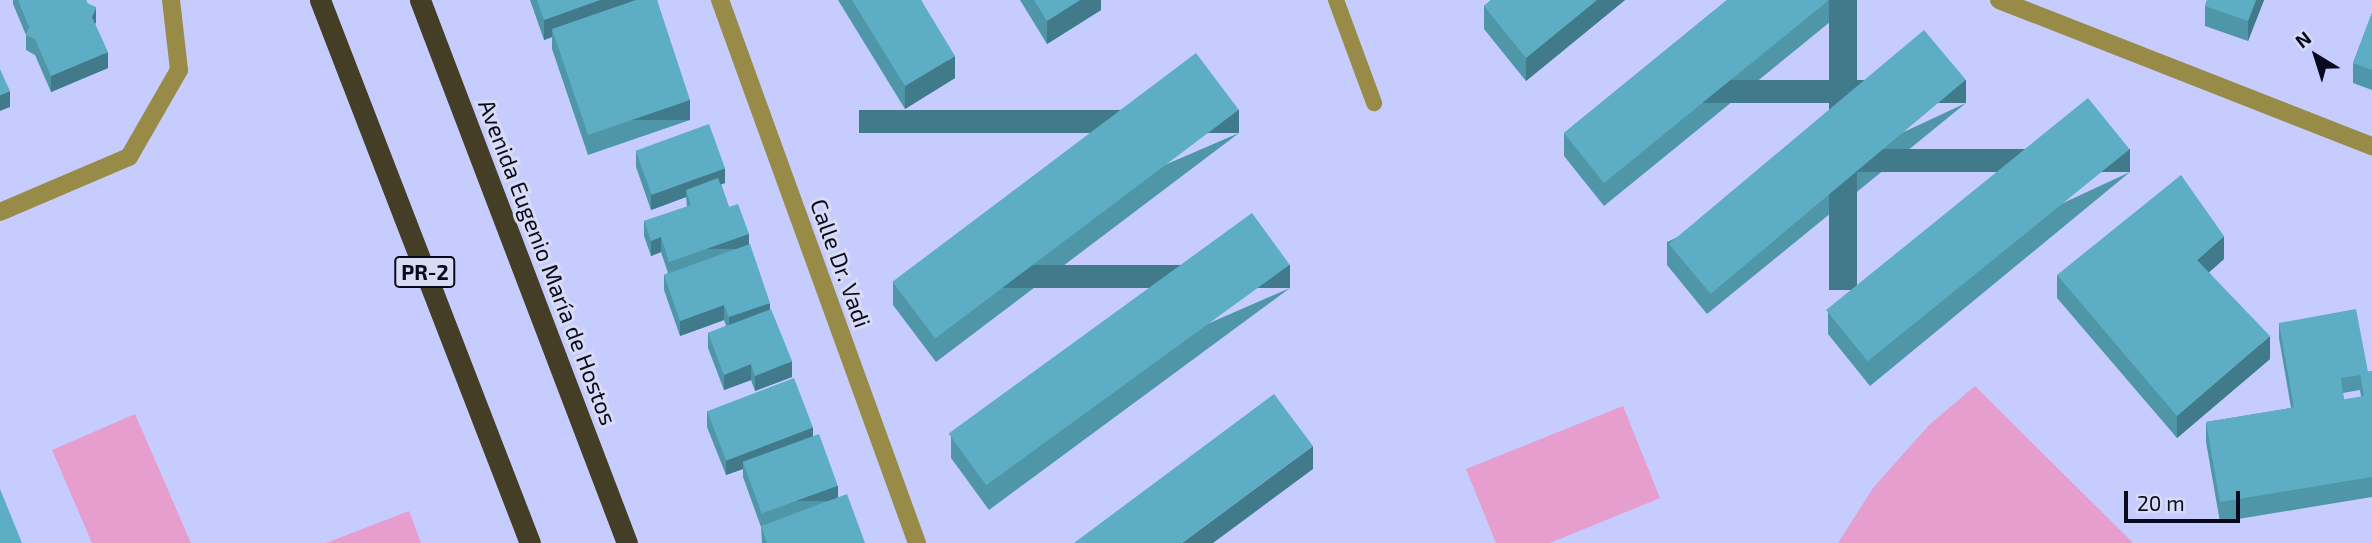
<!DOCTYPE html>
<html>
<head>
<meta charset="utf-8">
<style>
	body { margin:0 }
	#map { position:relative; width:2372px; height:543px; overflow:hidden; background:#c6ccfd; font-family:"Exo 2",sans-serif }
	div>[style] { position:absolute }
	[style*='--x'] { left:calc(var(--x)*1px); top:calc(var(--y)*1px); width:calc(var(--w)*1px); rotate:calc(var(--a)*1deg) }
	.green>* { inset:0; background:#e69ecf }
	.lane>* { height:16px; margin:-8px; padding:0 8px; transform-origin:8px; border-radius:8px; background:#988b47 }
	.street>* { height:18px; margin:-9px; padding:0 9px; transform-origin:9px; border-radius:9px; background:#988b47 }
	.highway>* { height:21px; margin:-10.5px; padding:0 10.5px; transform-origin:10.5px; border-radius:10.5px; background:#433e25 }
	.wall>* { inset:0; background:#5096a9 }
	.shaded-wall>* { inset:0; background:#417a8a; transform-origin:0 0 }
	.building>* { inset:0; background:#5daec5; transform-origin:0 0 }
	span { translate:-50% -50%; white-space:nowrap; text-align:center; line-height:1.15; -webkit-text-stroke:6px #d8dbf4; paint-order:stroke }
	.shield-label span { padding:2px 5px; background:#d8dbf4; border:2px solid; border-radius:5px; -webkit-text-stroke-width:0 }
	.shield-label { font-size:21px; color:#0a0a1f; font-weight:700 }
	.street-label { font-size:23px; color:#0a0a1f }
	.north { position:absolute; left:2281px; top:21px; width:70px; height:70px; -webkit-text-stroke:5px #d8dbf4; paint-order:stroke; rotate:322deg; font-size:19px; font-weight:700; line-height:28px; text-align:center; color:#0a0a1f }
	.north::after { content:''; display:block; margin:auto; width:24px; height:32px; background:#0a0a1f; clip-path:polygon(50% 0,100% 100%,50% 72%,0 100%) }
	.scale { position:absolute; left:2124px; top:491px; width:116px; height:32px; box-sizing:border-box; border:4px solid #0a0a1f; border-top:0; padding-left:9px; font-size:21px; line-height:24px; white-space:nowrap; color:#0a0a1f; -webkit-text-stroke:5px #d8dbf4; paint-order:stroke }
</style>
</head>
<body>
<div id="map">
	<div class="green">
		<div style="clip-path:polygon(1975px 386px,2133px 543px,1838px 543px,1873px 488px,1929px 425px)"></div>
		<div style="clip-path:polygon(1623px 406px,1660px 498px,1550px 543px,1496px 543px,1466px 469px)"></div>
		<div style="clip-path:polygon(135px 414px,191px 543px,92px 543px,52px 450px)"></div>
		<div style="clip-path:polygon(409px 511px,421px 543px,326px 543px)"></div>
	</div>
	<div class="lane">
		<div style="--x:1336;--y:0;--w:110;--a:69.7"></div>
	</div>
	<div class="street">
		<div style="--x:720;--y:0;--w:578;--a:70.06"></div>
		<div style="--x:1999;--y:0;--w:401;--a:21.4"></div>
		<div style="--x:0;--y:212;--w:140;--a:-23.1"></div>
		<div style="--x:129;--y:157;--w:100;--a:-60.1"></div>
		<div style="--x:179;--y:70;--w:70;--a:-96.5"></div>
	</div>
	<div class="highway">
		<div style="--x:320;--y:0;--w:582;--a:68.86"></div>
		<div style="--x:420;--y:0;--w:581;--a:69.13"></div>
	</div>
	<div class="wall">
		<div style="clip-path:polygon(13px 0,86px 0,96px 22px,95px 24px,108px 68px,51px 92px,35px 55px,26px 50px,26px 35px,13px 4px)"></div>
		<div style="clip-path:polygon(530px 0,657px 0,690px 120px,588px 155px,552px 49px,552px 37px,544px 40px)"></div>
		<div style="clip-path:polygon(838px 0,921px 0,955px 78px,905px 109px)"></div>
		<div style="clip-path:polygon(1020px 0,1101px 0,1101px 10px,1047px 44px)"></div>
		<div style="clip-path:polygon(1491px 0,1625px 0,1526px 81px,1484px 29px,1484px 6px)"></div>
		<div style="clip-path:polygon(1727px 0,1857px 0,1604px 206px,1564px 156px,1564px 133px)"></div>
		<div style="clip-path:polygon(2207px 0,2264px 0,2248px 41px,2205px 26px,2205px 6px)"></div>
		<div style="clip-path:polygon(2372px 13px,2372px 90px,2353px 83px,2353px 63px)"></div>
		<div style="clip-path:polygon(1966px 103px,1707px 314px,1667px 265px,1667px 242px)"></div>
		<div style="clip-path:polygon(1239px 133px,936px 362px,893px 305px,893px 282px)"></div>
		<div style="clip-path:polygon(636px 151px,725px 183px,721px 184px,729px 207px,749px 245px,792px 377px,755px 391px,751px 380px,724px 390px,708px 348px,708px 333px,726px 326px,724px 320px,680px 336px,664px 290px,664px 275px,668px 273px,661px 252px,651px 256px,644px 236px,644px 221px,687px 207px,686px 197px,651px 210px,636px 167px)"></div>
		<div style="clip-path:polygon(2130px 172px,1870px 386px,1828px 334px,1828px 312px)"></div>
		<div style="clip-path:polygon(2224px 259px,2209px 272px,2270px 359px,2177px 438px,2057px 298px,2057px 275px)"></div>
		<div style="clip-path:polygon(1290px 288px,989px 510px,951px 458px,951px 436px)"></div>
		<div style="clip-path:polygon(evenodd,2279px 323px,2368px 372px,2372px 371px,2372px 497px,2220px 522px,2206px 442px,2206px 422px,2291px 408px,2279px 338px,2279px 323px,2360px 390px,2361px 397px,2344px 400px,2343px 393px,2360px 390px)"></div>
		<div style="clip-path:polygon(707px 411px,813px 436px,838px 497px,865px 543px,762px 543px,761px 527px,743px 477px,743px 469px,726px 475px,707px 427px)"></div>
	</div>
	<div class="shaded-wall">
		<div style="clip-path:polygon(600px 0,654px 0,552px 29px,552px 37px,544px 40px,544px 20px)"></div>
		<div style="clip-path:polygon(1080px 0,1101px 0,1101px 10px,1047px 44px,1047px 21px)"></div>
		<div style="clip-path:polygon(1597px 0,1625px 0,1526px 81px,1526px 58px)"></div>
		<div style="left:1829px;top:0;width:28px;height:290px"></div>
		<div style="clip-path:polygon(2256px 0,2264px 0,2248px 41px,2248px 21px)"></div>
		<div style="clip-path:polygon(96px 7px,96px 22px,92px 32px,92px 17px)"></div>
		<div style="clip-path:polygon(108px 52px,108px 68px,51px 92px,51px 76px)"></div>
		<div style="clip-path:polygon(955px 56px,955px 78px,905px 109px,905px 86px)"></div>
		<div style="left:1966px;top:80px;width:23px;height:334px;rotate:90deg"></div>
		<div style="clip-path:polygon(10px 91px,10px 107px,0 111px,0 95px)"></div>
		<div style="left:690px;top:100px;width:20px;height:108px;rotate:90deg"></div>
		<div style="left:1239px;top:110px;width:23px;height:380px;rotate:90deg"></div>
		<div style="left:2130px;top:149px;width:23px;height:337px;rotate:90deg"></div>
		<div style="clip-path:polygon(725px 168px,725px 183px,689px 197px,686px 190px,686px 197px,651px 210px,651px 195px)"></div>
		<div style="left:749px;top:234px;width:15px;height:85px;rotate:90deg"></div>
		<div style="clip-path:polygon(2224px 236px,2224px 259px,2197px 283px,2197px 260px)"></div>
		<div style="clip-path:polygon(661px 237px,661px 252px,651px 256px,651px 241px)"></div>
		<div style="left:1290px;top:265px;width:23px;height:374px;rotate:90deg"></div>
		<div style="clip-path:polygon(770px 303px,770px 318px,729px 333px,729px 317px)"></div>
		<div style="clip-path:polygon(724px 305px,724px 320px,680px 336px,680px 321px)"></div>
		<div style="clip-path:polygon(2270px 336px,2270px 359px,2177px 438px,2177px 416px)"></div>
		<div style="clip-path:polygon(792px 361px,792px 377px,755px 391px,755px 376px)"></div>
		<div style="clip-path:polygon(751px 364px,751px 380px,724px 390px,724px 375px)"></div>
		<div style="clip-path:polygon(813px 427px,813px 442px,743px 462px,743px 469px,726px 475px,726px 460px)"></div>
		<div style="clip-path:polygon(1313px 446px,1313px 469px,1213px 543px,1182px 543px)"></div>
		<div style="left:838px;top:486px;width:15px;height:81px;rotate:90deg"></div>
	</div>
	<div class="building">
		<div style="clip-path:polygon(18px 0,86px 0,87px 3px,96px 7px,92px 17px,108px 52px,51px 76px,35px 39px,26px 35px,29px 27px)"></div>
		<div style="clip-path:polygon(537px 0,600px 0,544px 20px)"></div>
		<div style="clip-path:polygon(636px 0,657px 0,690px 100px,588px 135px,552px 29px)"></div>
		<div style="clip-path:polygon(852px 0,921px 0,955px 56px,905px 86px)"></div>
		<div style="clip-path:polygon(1034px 0,1080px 0,1047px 21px)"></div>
		<div style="clip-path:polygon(1491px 0,1597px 0,1526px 58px,1484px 6px)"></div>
		<div style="clip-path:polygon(1727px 0,1829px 0,1604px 183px,1564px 133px)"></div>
		<div style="clip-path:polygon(2207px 0,2256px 0,2248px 21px,2205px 6px)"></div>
		<div style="clip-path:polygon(2372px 13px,2372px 70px,2353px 63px)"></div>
		<div style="left:1924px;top:30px;width:65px;height:333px;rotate:50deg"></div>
		<div style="left:1196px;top:53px;width:71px;height:380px;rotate:53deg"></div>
		<div style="clip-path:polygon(0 69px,10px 91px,0 95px)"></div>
		<div style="left:2088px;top:98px;width:66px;height:337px;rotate:51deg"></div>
		<div style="left:709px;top:124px;width:47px;height:78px;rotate:70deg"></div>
		<div style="clip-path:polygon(2181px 175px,2224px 236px,2197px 260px,2270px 336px,2177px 416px,2057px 275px)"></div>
		<div style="clip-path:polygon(718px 178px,729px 207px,738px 204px,749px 234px,669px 262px,661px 237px,651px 241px,644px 221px,691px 205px,686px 190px)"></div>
		<div style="left:1252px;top:213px;width:64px;height:375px;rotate:54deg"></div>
		<div style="clip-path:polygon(750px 244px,770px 303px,729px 317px,724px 305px,680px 321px,664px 275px)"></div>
		<div style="clip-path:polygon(771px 309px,792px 361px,755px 376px,751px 364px,724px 375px,708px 333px)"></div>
		<div style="clip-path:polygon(2356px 309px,2368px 372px,2360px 373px,2361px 375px,2341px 378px,2344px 400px,2294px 408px,2279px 323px)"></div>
		<div style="clip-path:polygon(2372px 371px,2372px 477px,2220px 502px,2206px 422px,2364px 396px,2360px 373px)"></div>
		<div style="left:794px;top:378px;width:53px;height:93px;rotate:69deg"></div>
		<div style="clip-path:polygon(1274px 394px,1313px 446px,1182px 543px,1074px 543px)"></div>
		<div style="left:819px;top:434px;width:55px;height:81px;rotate:70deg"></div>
		<div style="clip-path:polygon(0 489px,22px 543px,0 543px)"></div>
		<div style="clip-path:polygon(847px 494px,865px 543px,767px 543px,761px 526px)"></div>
	</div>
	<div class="shield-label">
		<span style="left:425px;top:272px">PR-2</span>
	</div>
	<div class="street-label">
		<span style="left:548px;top:262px;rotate:69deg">Avenida Eugenio María de Hostos</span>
		<span style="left:841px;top:263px;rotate:70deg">Calle Dr. Vadi</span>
	</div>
	<div class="north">N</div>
	<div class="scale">20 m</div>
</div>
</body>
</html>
